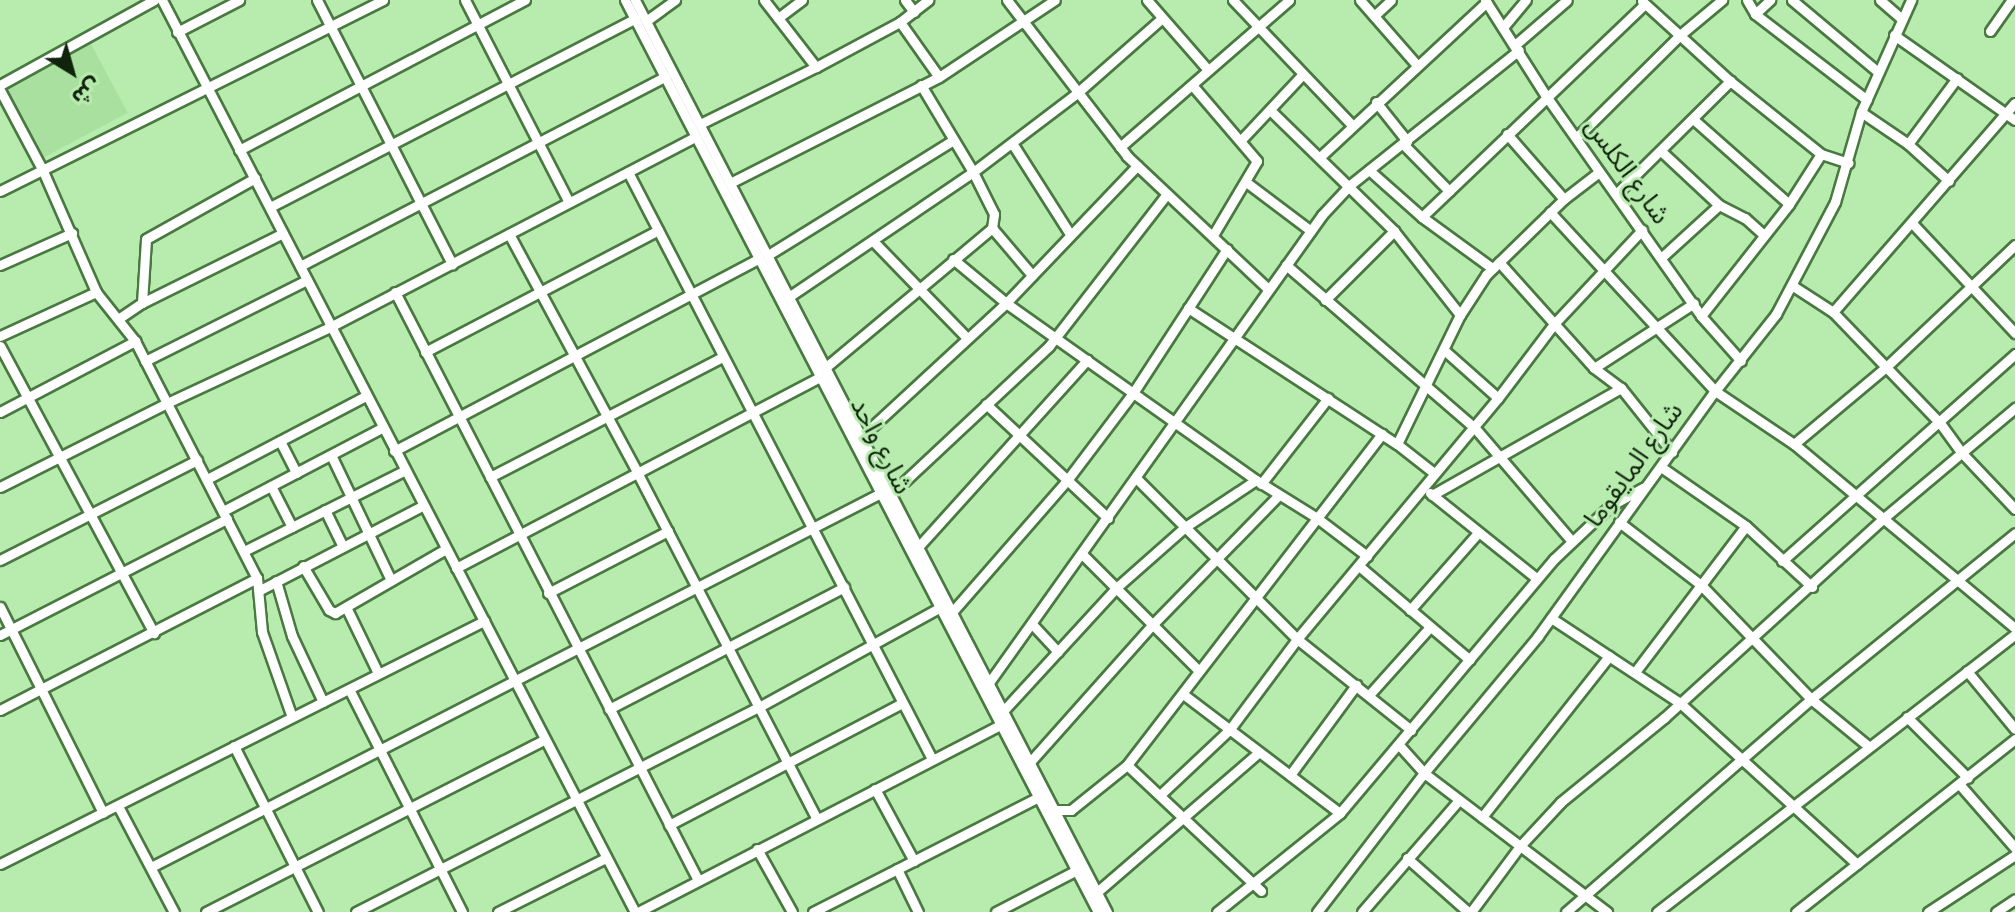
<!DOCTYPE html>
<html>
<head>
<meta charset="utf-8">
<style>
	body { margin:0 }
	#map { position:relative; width:2015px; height:912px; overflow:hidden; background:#b8ecaf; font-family:Roboto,"Noto Sans Arabic",sans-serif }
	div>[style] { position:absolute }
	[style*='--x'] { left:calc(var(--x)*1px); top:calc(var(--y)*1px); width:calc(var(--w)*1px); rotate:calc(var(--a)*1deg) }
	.built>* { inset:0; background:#a9e09f; transform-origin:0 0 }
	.roads { filter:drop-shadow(2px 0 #497841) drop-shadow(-2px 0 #497841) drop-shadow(0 2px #497841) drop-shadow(0 -2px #497841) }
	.minor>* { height:9px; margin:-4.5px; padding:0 4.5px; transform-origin:4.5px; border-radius:4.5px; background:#fff }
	span { translate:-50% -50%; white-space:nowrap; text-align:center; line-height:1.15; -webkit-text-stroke:6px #b8ecaf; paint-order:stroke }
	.street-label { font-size:26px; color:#10230d }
	.north { position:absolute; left:32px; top:32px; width:80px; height:80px; -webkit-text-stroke:6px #b8ecaf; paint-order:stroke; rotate:143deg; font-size:22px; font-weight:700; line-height:32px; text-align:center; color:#10230d }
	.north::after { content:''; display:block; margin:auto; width:28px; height:36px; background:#10230d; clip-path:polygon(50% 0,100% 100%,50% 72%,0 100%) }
</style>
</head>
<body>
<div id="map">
	<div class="built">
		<div style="left:91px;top:44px;width:78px;height:97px;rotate:62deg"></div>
	</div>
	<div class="roads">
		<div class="minor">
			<div style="--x:162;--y:0;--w:1027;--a:62.59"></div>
			<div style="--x:317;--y:0;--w:297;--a:62.9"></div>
			<div style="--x:465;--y:0;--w:227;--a:62.8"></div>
			<div style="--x:625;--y:0;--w:1027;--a:62.59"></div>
			<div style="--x:635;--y:0;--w:1027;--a:62.64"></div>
			<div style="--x:764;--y:0;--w:85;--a:52.2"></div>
			<div style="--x:905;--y:0;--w:15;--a:53"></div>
			<div style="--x:1007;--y:0;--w:197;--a:52.4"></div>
			<div style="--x:1127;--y:156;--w:194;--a:43.3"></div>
			<div style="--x:1147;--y:0;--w:93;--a:48.9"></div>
			<div style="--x:1233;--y:0;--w:173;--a:46.4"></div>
			<div style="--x:1360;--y:0;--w:86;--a:48.8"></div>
			<div style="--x:1485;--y:0;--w:114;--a:57.6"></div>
			<div style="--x:1546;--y:96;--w:269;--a:54.8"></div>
			<div style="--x:1701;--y:316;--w:60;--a:48.4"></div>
			<div style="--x:1747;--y:0;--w:16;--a:60"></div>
			<div style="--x:1755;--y:14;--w:141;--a:37.5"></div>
			<div style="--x:1792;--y:0;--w:112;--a:39.9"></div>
			<div style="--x:1880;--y:0;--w:28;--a:41"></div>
			<div style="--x:1642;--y:1;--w:119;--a:42.3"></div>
			<div style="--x:1730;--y:81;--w:117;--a:38.7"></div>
			<div style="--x:1821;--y:154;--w:29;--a:18"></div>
			<div style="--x:1755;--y:14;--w:21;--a:-43"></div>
			<div style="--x:1374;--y:16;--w:23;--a:-43"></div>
			<div style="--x:778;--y:18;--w:30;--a:-37"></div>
			<div style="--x:646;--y:21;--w:36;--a:-36"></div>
			<div style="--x:900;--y:22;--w:67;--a:54.7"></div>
			<div style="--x:1504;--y:26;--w:34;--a:-50"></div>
			<div style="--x:1990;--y:31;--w:38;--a:-55"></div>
			<div style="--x:177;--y:32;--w:70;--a:-27.3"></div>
			<div style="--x:1894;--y:35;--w:148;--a:35.1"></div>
			<div style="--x:1516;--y:44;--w:67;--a:-40.8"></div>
			<div style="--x:0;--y:85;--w:176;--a:-28.9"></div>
			<div style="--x:921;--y:85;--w:101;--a:59.1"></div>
			<div style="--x:973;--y:172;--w:47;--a:63.4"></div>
			<div style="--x:994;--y:214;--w:14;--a:98"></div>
			<div style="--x:992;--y:228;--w:62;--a:49.6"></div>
			<div style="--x:1192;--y:85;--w:100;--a:49.5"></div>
			<div style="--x:1257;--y:161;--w:86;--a:120.7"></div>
			<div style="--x:0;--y:90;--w:92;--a:62"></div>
			<div style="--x:43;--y:171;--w:132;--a:66.3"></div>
			<div style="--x:96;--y:292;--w:63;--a:51.5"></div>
			<div style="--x:135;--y:341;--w:267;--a:62.8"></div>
			<div style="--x:257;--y:578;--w:54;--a:84.7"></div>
			<div style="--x:262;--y:632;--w:90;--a:70.6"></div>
			<div style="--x:1376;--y:102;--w:50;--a:51.5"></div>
			<div style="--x:1270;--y:110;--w:173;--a:44.3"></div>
			<div style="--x:1394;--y:231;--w:107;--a:51.8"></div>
			<div style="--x:1861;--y:112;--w:57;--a:34.2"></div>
			<div style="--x:1908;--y:144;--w:55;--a:42.1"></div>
			<div style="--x:1693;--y:119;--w:128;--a:41.5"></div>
			<div style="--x:700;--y:124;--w:129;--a:-26.2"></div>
			<div style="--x:816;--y:67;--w:95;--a:-28.2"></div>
			<div style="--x:900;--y:22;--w:36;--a:-38"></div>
			<div style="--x:1507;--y:134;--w:86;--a:48.8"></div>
			<div style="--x:1576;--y:138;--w:146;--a:-44.7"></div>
			<div style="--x:1680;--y:35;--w:55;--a:-39.8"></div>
			<div style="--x:1241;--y:140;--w:89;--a:-46.8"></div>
			<div style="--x:1012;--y:143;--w:108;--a:57.5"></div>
			<div style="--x:1403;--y:144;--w:66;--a:45.6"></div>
			<div style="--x:1908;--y:144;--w:82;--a:-53.4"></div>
			<div style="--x:1120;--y:147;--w:224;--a:-41"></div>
			<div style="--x:239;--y:150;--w:323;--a:-27.7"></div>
			<div style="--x:1661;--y:151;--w:79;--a:43"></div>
			<div style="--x:1719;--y:205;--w:29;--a:27"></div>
			<div style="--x:1745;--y:218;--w:25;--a:42"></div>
			<div style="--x:1321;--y:156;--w:226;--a:-42.9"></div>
			<div style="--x:1369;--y:170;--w:71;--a:41.6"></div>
			<div style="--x:1422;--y:217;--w:87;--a:36.1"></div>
			<div style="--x:628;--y:172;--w:661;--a:62.62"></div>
			<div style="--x:1246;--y:182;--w:81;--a:37"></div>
			<div style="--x:730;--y:183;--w:234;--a:-26.9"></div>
			<div style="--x:939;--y:77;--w:139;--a:-33.6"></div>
			<div style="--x:0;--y:191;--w:428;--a:-26.5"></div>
			<div style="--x:1616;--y:194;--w:161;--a:-44.7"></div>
			<div style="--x:270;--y:207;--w:411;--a:-27.3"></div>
			<div style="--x:1550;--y:212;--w:243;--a:47.3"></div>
			<div style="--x:1715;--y:391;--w:95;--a:33.9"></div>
			<div style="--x:1794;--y:444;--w:288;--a:39.8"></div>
			<div style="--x:1422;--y:217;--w:308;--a:-43.7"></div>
			<div style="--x:1912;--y:223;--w:151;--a:46.9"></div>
			<div style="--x:509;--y:234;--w:272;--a:61.7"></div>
			<div style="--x:638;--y:474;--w:387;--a:62.6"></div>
			<div style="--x:873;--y:241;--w:135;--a:45.9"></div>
			<div style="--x:768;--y:255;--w:216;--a:-31.8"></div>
			<div style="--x:1662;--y:257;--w:77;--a:-42.4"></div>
			<div style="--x:953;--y:259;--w:69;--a:39.7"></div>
			<div style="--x:1006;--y:303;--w:306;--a:35.3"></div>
			<div style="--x:1256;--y:480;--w:72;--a:31.9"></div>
			<div style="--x:1317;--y:518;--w:63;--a:37.2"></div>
			<div style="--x:1499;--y:262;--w:142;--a:48.1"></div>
			<div style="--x:1594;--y:368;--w:34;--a:37"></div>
			<div style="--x:1621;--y:388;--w:82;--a:51.4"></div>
			<div style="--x:0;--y:265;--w:79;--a:-24"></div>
			<div style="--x:1286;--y:265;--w:248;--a:40.8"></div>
			<div style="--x:1474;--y:427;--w:149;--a:49.4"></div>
			<div style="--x:300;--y:266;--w:411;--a:-27.4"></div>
			<div style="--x:1793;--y:286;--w:48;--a:33"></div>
			<div style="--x:1833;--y:312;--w:154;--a:46.1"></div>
			<div style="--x:1940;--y:423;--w:34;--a:54"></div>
			<div style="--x:1960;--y:451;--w:80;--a:46.5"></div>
			<div style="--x:395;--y:292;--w:661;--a:62.74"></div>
			<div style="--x:790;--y:296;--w:221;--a:-34.1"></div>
			<div style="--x:973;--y:172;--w:131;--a:-37.2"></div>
			<div style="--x:1077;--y:93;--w:113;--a:-41.4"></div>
			<div style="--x:1325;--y:300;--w:98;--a:-45"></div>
			<div style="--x:142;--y:303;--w:64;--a:-86.4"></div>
			<div style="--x:146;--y:239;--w:125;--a:-29.2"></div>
			<div style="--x:1188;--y:308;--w:249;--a:33.1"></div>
			<div style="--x:1397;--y:444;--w:47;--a:38.1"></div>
			<div style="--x:1833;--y:312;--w:277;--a:-49"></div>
			<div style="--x:1701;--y:316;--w:142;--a:-51.8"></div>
			<div style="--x:1789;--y:204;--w:59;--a:-57.4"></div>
			<div style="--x:118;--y:319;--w:29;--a:-34"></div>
			<div style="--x:142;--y:303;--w:157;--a:-26.4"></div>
			<div style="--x:0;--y:336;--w:106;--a:-24.6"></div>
			<div style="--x:0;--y:346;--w:326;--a:61.8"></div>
			<div style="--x:1444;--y:350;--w:72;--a:41.6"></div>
			<div style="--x:425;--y:352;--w:263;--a:-27.6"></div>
			<div style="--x:145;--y:361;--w:181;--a:-26.6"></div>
			<div style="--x:826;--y:367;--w:217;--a:-39.9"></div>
			<div style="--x:1594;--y:368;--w:119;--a:-33"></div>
			<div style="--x:986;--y:404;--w:167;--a:43.1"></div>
			<div style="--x:0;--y:412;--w:153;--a:-27.7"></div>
			<div style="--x:862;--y:436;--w:196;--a:-42.7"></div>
			<div style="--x:1006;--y:303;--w:190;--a:-46.3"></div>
			<div style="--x:280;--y:441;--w:36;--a:63"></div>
			<div style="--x:1397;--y:444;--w:144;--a:-64"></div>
			<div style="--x:1460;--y:315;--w:48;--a:-57"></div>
			<div style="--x:1486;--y:275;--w:109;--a:-44.3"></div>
			<div style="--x:1564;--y:199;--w:44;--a:-37.6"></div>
			<div style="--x:1794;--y:444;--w:119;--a:-39.9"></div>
			<div style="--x:1885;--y:368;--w:179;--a:-43.4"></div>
			<div style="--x:394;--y:451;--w:412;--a:-27.8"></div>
			<div style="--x:331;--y:455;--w:139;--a:64.4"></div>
			<div style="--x:1661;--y:467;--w:103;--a:34.8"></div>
			<div style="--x:1746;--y:526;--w:90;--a:42.7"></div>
			<div style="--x:490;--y:477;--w:261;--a:-27.3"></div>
			<div style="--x:207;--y:479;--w:179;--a:-27.6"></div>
			<div style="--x:1137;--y:479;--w:226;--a:45"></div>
			<div style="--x:1297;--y:639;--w:146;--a:38.6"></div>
			<div style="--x:1261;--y:484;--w:109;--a:-52.1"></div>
			<div style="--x:271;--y:486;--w:46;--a:62.9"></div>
			<div style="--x:0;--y:487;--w:187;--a:-26.7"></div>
			<div style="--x:167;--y:403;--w:182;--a:-25"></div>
			<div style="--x:332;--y:326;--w:409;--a:-27.5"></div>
			<div style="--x:892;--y:493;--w:215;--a:-43.1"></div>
			<div style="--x:1049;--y:346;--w:192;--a:-52.2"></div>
			<div style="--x:1430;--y:493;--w:136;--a:38.7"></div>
			<div style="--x:1432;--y:495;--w:217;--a:-29.5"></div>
			<div style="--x:325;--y:510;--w:39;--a:64"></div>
			<div style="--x:223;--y:511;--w:179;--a:-27.6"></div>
			<div style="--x:1619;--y:522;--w:103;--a:37.5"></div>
			<div style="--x:1701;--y:585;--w:158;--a:46"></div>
			<div style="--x:1811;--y:699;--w:74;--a:39.5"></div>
			<div style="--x:919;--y:546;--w:251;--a:-47.9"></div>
			<div style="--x:244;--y:551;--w:179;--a:-26.6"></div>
			<div style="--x:1082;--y:554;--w:165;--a:45"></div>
			<div style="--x:0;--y:560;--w:221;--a:-26.9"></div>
			<div style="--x:1782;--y:561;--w:312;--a:-41.6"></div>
			<div style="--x:303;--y:566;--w:51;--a:59.4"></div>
			<div style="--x:329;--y:610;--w:7;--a:27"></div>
			<div style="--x:335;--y:613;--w:128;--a:-30"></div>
			<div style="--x:1359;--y:566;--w:145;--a:40.3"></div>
			<div style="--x:456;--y:568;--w:411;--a:-27.7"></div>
			<div style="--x:276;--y:581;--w:57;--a:73.8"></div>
			<div style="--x:292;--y:636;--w:73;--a:64.8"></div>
			<div style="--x:260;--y:590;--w:182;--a:-27.4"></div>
			<div style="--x:548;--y:593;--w:135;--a:-27.3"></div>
			<div style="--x:0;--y:607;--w:230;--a:63.4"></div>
			<div style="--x:346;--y:607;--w:73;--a:64.1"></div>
			<div style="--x:1410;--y:610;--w:103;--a:-48.6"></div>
			<div style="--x:953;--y:611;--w:175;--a:-48.9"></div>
			<div style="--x:1068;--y:479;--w:108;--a:-52.9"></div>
			<div style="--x:1133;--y:393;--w:172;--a:-56.9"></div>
			<div style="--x:1551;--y:618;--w:154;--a:33.4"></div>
			<div style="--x:1680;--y:703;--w:239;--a:42.3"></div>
			<div style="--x:1032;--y:624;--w:38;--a:47"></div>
			<div style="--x:0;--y:635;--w:255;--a:-27.1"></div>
			<div style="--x:1967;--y:671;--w:75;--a:50.4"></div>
			<div style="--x:1635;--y:672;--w:183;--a:-52.8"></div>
			<div style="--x:988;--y:684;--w:576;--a:-54.54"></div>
			<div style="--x:1322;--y:215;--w:41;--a:-47"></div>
			<div style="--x:1350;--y:185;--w:216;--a:-38.6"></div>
			<div style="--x:349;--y:689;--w:250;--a:63.1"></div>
			<div style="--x:1183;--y:694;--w:197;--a:37.2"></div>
			<div style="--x:1369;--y:695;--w:91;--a:-48.1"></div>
			<div style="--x:609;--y:709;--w:265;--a:-27.4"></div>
			<div style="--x:0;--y:710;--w:289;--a:-27.2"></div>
			<div style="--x:1004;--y:710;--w:166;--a:-47.4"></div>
			<div style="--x:1116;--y:588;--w:92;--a:-41.5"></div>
			<div style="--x:1185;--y:527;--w:85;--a:-33.5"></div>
			<div style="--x:1907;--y:717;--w:86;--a:45"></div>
			<div style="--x:1399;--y:745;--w:38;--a:48"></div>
			<div style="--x:1424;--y:773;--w:230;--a:37.2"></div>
			<div style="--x:234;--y:746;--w:186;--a:63.2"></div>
			<div style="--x:1030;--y:762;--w:185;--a:-48.3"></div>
			<div style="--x:1153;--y:624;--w:180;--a:-45.7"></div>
			<div style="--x:1127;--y:765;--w:184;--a:43.2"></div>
			<div style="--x:1290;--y:775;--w:112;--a:-53.7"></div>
			<div style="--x:1960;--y:785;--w:84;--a:48.9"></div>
			<div style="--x:875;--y:789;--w:82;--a:61.6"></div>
			<div style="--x:1160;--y:795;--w:96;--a:-43.3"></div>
			<div style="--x:1230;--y:729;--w:112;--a:-53.3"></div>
			<div style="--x:1297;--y:639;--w:314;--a:-50.2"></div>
			<div style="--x:1498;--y:398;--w:93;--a:-52.9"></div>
			<div style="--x:1554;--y:324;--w:129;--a:-46.9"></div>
			<div style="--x:118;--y:806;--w:120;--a:62.2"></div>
			<div style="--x:1053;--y:810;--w:18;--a:0"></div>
			<div style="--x:1071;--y:810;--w:72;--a:-38.8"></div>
			<div style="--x:1127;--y:765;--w:418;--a:-52.4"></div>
			<div style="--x:1482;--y:817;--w:205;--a:-51.7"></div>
			<div style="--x:669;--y:825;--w:263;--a:-27.6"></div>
			<div style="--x:757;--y:849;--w:72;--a:60.9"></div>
			<div style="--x:1407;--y:858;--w:81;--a:41.5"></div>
			<div style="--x:0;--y:864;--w:542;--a:-26.66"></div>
			<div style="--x:151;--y:867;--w:820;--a:-27.13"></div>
			<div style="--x:897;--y:869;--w:48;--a:64"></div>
			<div style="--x:1097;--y:892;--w:214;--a:-40.8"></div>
			<div style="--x:206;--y:912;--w:379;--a:-27"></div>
			<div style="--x:356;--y:912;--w:450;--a:-27"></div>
			<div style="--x:757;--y:708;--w:210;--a:-28.8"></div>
			<div style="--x:498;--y:912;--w:121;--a:-26.6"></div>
			<div style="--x:638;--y:912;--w:408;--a:-27.3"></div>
			<div style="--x:813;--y:912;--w:256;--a:-27"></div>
			<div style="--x:996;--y:912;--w:91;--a:-27.4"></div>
			<div style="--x:1217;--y:912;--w:158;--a:-38.8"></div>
			<div style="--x:1340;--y:813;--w:332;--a:-49.9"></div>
			<div style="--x:1554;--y:559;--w:77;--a:-43.4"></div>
			<div style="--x:1610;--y:506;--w:38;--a:-29"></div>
			<div style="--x:1317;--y:912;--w:175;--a:-52.4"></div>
			<div style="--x:1424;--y:773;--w:178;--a:-50.2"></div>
			<div style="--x:1538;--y:636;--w:302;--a:-54.2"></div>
			<div style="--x:1715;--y:391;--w:98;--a:-51.6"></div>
			<div style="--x:1776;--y:314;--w:127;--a:-62.2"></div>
			<div style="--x:1835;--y:202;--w:94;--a:-73.9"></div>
			<div style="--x:1861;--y:112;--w:123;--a:-65.9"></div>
			<div style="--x:1362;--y:912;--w:148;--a:-49.1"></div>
			<div style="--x:1471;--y:912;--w:82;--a:-53.4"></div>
			<div style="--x:1520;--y:846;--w:60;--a:-47"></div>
			<div style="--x:1561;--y:802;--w:133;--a:-39.2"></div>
			<div style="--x:1664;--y:718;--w:299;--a:-42.3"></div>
			<div style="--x:1885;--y:517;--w:170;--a:-40"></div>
			<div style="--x:1566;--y:912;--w:325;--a:-41"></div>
			<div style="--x:1811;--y:699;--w:263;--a:-39.1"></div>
			<div style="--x:1657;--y:912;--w:453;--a:-37.8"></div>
			<div style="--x:1796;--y:912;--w:279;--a:-38.3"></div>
			<div style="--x:1928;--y:912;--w:104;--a:-33.2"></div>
			<div style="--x:1996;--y:912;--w:23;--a:-34"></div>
		</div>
	</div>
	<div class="street-label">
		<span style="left:1627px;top:171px;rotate:54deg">شارع الكلس</span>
		<span style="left:881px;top:446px;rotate:63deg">شارع واحد</span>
		<span style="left:1634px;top:465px;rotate:-54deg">شارع المايقوما</span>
	</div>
	<div class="north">ش</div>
</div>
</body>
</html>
